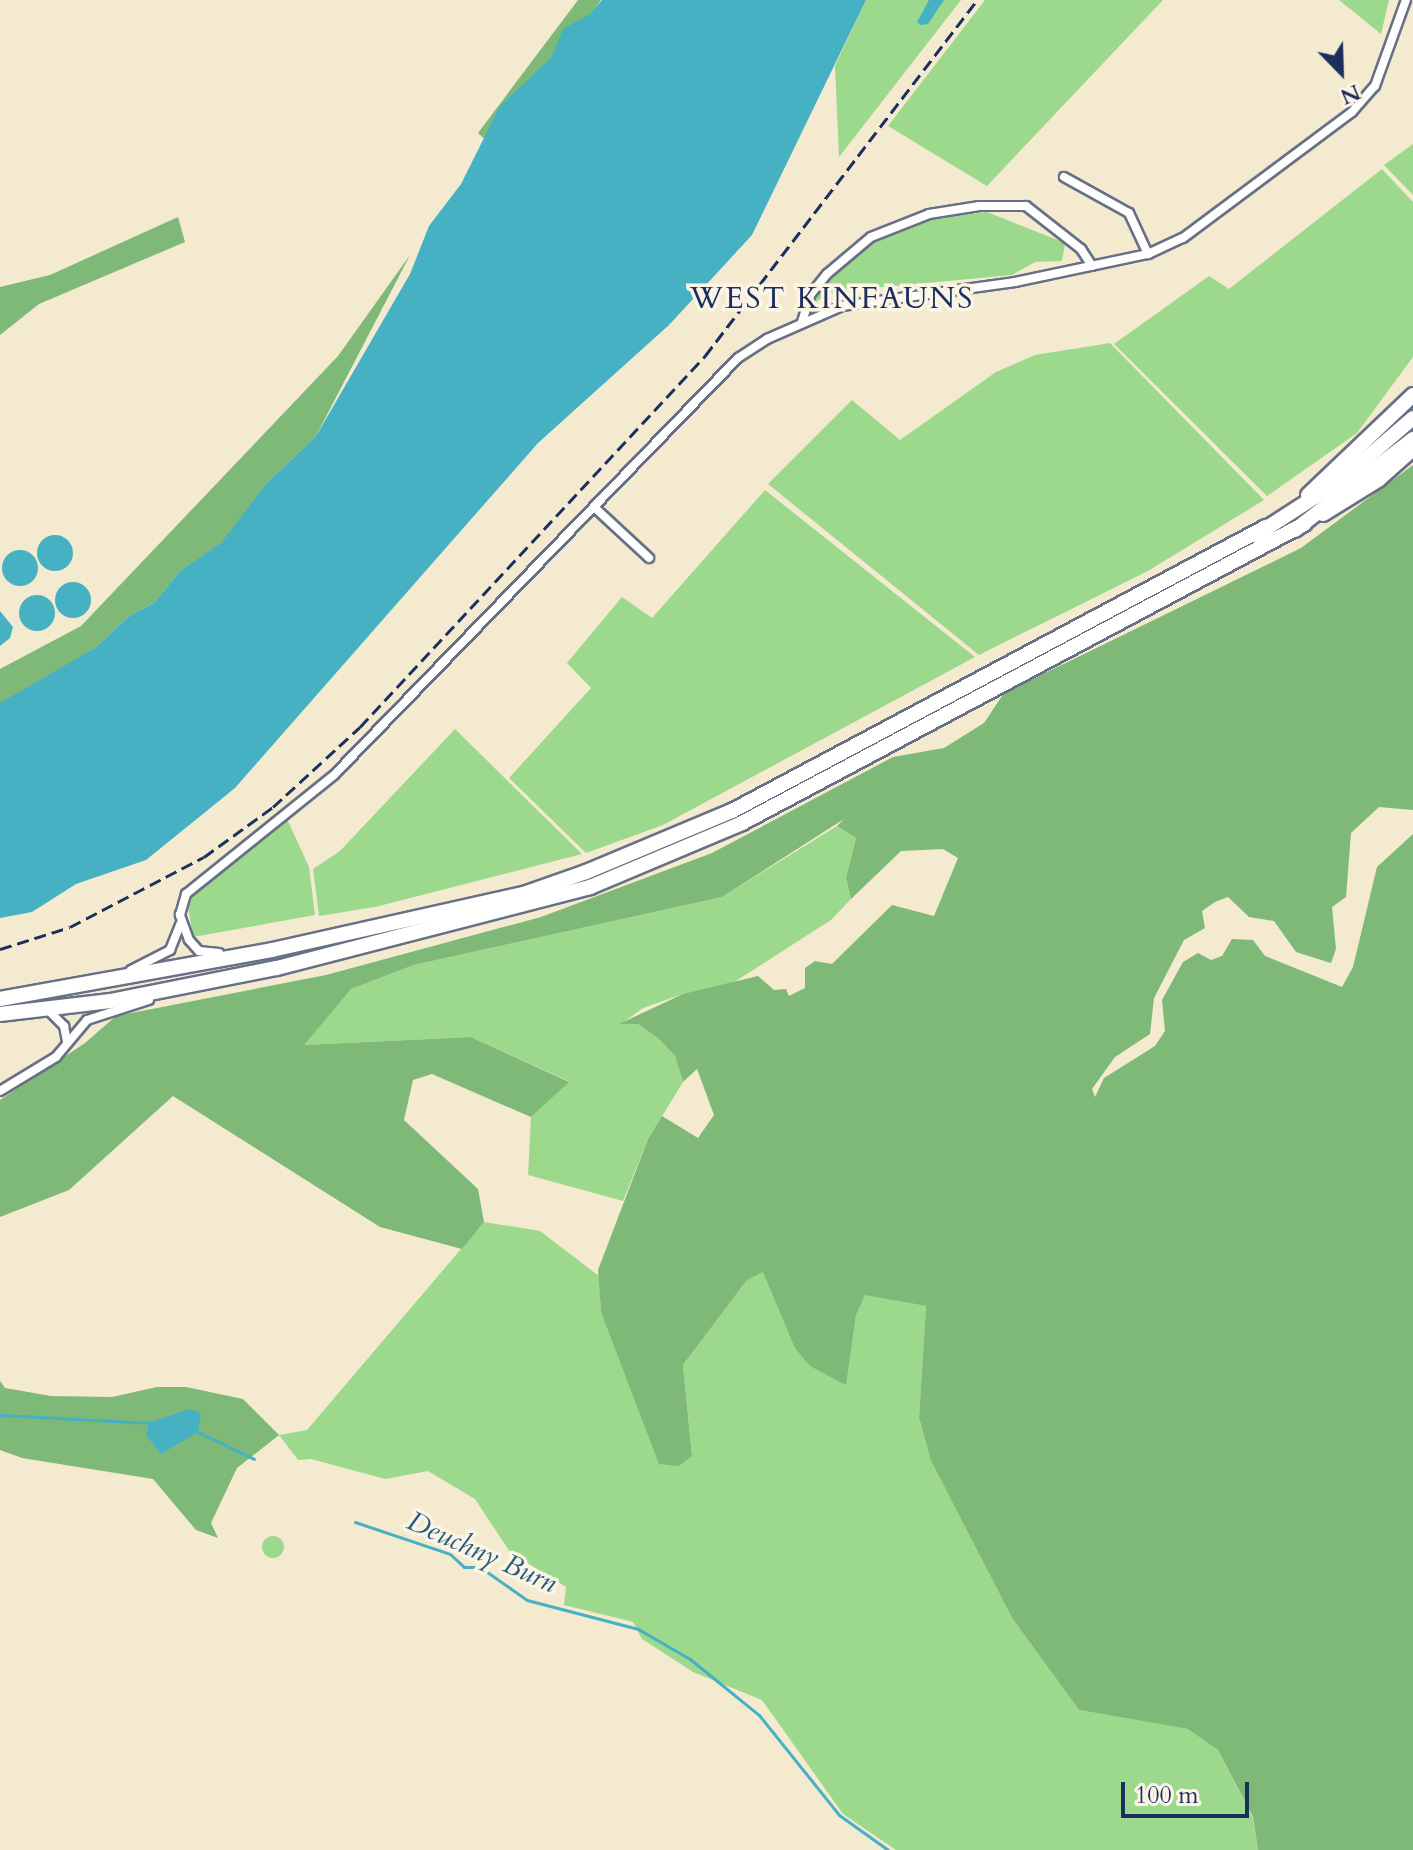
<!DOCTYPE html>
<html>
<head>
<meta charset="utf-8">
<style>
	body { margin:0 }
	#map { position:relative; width:1413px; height:1850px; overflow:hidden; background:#f3ead0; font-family:Cardo,serif }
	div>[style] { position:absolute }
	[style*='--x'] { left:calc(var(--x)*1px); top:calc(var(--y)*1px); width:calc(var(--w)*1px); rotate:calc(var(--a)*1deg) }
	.green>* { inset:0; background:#9dd98c }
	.round { border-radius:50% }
	.forest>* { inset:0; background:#7eb978 }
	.water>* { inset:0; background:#46b1c3 }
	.stream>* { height:3px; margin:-1.5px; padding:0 1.5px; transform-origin:1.5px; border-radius:1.5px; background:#46b1c3 }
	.roads { filter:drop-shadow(2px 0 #677086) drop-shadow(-2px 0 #677086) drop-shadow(0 2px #677086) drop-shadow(0 -2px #677086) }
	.minor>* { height:8px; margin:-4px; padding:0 4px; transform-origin:4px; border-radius:4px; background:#fff }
	.trunk>* { height:14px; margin:-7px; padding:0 7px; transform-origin:7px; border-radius:7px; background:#fff }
	.motorway>* { height:14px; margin:-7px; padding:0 7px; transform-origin:7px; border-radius:7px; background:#fff }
	.rail>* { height:3px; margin-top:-1.5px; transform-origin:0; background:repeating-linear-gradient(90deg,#1b2f5e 0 12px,transparent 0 18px) }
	span { translate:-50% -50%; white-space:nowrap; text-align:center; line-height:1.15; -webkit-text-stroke:7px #fcf5e5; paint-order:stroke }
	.water-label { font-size:28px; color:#2a5c81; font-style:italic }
	.quarter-label { font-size:30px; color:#1b2f5e; letter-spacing:2px }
	.north { position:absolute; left:1301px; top:32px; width:80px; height:80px; -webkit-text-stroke:6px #fcf5e5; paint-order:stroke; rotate:157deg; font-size:22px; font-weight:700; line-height:32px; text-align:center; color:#1b2f5e }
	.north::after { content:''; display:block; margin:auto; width:28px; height:36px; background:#1b2f5e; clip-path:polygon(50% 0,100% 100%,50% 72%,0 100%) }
	.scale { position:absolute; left:1121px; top:1782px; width:128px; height:36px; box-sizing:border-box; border:4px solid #1b2f5e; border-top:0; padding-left:10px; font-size:24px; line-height:28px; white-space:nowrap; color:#1b2f5e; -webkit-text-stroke:6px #fcf5e5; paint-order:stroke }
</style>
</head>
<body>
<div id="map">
	<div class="green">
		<div style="clip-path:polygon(866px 0,961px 0,839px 157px,835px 66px)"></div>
		<div style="clip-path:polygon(985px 0,1163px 0,987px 186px,888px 126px)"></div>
		<div style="clip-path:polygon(1339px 0,1389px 0,1381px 34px)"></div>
		<div style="clip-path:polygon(1413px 144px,1413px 195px,1384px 165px)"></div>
		<div style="clip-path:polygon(1382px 169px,1413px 202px,1413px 357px,1357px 433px,1267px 496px,1114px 344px,1209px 276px,1229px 289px)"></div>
		<div style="clip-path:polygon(987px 212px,1065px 243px,1062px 261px,1035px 262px,1012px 275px,830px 292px,815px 303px,813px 298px,851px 257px,879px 238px,933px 219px)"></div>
		<div style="clip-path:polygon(1110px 343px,1264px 500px,1148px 571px,979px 655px,768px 484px,852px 400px,900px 440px,996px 372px,1035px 355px)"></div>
		<div style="clip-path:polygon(765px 490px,975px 657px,663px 825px,586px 853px,509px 778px,591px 688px,567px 663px,622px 597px,652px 618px)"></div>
		<div style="clip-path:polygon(455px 729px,582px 854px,375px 907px,319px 916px,313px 869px,340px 851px)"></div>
		<div style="clip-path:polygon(287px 819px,309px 867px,315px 915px,193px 937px,187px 900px)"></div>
		<div style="clip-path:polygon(837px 826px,856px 838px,846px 878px,851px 899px,831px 920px,728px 986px,683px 994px,643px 1008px,621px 1024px,638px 1024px,659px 1039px,675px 1056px,683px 1082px,648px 1139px,623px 1201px,528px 1175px,531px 1117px,568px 1081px,471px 1037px,303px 1045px,351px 989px,414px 965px,722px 897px)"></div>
		<div style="clip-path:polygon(484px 1222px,540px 1231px,599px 1276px,601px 1312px,692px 1456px,683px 1365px,747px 1280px,763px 1271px,845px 1385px,856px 1315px,865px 1294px,926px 1306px,919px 1418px,931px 1461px,1012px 1618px,1079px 1710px,1189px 1729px,1218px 1750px,1253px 1818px,1258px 1850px,896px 1850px,843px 1814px,762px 1700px,693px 1672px,642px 1639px,633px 1622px,564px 1605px,566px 1587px,510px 1552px,475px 1499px,428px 1471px,385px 1479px,311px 1459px,298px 1460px,279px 1435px,307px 1430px)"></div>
		<div class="round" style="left:262px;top:1536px;width:22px;height:22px"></div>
	</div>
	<div class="forest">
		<div style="clip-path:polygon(578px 0,601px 0,493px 147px,478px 133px)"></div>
		<div style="clip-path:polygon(178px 217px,185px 242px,39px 304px,0 335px,0 287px,50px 275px)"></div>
		<div style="clip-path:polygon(410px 255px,316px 436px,266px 484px,226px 541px,179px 572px,155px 602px,128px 617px,95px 648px,0 710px,0 669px,81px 626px,338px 356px)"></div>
		<div style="clip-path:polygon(1413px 465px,1413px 810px,1379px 807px,1351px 833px,1346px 897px,1332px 907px,1336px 949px,1331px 963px,1296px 952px,1274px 921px,1249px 917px,1228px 897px,1215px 902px,1202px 911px,1205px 928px,1184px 940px,1154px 998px,1150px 1034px,1115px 1057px,1092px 1089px,1095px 1097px,1104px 1078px,1155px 1046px,1165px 1031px,1162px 1000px,1183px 962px,1198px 953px,1211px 960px,1222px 956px,1232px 939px,1253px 940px,1265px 956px,1342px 987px,1353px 967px,1377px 867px,1413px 834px,1413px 1850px,1258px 1850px,1253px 1817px,1218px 1750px,1188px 1729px,1079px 1710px,1012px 1618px,931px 1461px,919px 1418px,926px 1306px,865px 1295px,856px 1315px,846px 1385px,810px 1366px,795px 1348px,763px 1272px,747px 1280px,683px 1365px,692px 1456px,679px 1466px,659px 1464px,601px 1312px,598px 1270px,648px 1139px,662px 1116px,698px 1138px,714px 1115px,697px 1069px,683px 1082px,675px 1056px,659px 1039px,638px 1024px,619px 1024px,683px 994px,758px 976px,774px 990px,786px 989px,789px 996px,805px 988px,805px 968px,815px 961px,832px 964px,892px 905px,934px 916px,958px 858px,943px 849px,901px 851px,851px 899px,846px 878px,856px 838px,837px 826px,844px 819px,722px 897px,414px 965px,351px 989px,304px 1045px,471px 1037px,569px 1082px,531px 1117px,432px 1074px,413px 1080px,404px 1120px,478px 1189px,484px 1222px,462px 1249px,380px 1227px,173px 1096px,69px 1190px,0 1217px,0 1100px,85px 1043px,116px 1016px,326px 975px,541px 917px,712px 853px,893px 757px,944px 748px,984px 723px,1004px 693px,1301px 548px)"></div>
		<div style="clip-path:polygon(0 1381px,5px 1388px,51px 1396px,112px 1397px,157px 1387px,186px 1387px,243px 1399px,279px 1435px,237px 1468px,211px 1523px,218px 1538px,196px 1530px,153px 1479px,22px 1458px,0 1450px)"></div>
	</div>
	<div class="water">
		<div style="clip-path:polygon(602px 0,866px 0,752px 235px,669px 325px,538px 443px,235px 788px,146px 860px,76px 884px,32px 912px,0 918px,0 703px,95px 648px,128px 617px,155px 602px,179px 572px,221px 543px,266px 484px,316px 436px,410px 274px,429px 226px,461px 184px,500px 106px,551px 58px,563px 29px,590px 14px)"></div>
		<div style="clip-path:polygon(929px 0,944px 0,928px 24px,921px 25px,917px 22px)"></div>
		<div class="round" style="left:37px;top:535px;width:36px;height:36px"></div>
		<div class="round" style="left:2px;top:550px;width:36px;height:36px"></div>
		<div class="round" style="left:55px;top:582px;width:36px;height:36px"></div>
		<div class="round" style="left:19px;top:595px;width:36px;height:36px"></div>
		<div style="clip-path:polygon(0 611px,13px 627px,10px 638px,0 646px)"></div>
		<div style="clip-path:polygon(189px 1409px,201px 1413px,198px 1432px,161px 1454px,146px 1435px,149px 1423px)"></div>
	</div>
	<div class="stream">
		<div style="--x:0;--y:1415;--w:152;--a:3"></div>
		<div style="--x:198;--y:1432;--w:62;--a:25.7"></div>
		<div style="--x:355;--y:1522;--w:100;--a:18.6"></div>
		<div style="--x:450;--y:1554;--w:19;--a:43"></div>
		<div style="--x:464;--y:1567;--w:16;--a:0"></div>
		<div style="--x:480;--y:1567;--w:57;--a:35.1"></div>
		<div style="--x:527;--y:1600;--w:115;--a:14.6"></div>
		<div style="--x:638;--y:1629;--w:60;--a:30"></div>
		<div style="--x:690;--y:1659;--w:89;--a:39.1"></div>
		<div style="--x:759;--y:1715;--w:128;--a:51.3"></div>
		<div style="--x:839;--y:1815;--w:60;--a:35.5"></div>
	</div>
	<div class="roads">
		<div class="minor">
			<div style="--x:1064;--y:177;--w:74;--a:29"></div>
			<div style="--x:1129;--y:213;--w:45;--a:65.1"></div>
			<div style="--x:802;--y:322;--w:28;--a:-73"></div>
			<div style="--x:810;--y:295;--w:27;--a:-51"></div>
			<div style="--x:827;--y:274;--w:57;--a:-40.1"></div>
			<div style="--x:871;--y:237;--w:62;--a:-21.6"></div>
			<div style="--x:929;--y:214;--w:51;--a:-9.1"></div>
			<div style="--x:979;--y:206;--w:47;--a:0"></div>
			<div style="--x:1026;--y:206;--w:70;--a:38"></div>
			<div style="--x:1081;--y:249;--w:20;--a:57"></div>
			<div style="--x:594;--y:507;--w:75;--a:42.8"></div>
			<div style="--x:219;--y:953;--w:20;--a:-174"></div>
			<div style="--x:199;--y:951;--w:15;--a:-132"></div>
			<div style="--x:189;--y:940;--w:27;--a:-110"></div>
			<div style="--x:180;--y:915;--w:22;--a:-74"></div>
			<div style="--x:186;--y:894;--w:191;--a:-38.8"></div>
			<div style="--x:335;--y:774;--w:579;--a:-45.91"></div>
			<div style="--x:738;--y:358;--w:35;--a:-33"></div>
			<div style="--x:767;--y:339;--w:82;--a:-23.7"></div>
			<div style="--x:842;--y:306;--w:175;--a:-7.9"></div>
			<div style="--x:1015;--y:282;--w:136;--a:-11.9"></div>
			<div style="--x:1148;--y:254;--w:38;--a:-25"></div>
			<div style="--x:1183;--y:238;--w:211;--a:-36.7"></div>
			<div style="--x:1352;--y:112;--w:35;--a:-49"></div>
			<div style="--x:1375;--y:86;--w:91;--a:-70.2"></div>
			<div style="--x:131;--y:970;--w:44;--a:-27.1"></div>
			<div style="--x:170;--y:950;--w:29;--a:-68"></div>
			<div style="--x:48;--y:1010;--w:23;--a:45"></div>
			<div style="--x:64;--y:1026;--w:16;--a:79"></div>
			<div style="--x:0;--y:1091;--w:66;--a:-31.3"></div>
			<div style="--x:56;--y:1057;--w:48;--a:-50"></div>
			<div style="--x:87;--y:1020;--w:65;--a:-17.9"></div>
		</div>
		<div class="trunk">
			<div style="--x:1308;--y:495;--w:145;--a:-43.6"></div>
			<div style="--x:1323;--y:514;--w:65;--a:-31.7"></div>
			<div style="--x:1378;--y:480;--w:47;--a:-41.5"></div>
			<div style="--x:0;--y:999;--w:276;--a:-10.2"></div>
			<div style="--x:272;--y:950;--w:260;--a:-12.6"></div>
			<div style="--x:526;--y:893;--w:64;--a:-19.3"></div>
			<div style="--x:586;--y:872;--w:158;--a:-22.7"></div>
			<div style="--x:732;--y:811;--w:605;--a:-28.01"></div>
			<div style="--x:0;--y:1014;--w:111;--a:-6.7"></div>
			<div style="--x:110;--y:1001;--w:170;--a:-11.2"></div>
			<div style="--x:277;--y:968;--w:323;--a:-14.5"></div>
			<div style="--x:590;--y:887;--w:165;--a:-22.8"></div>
			<div style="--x:742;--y:823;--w:637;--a:-28.01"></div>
		</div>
		<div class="motorway">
			<div style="--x:1295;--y:530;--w:149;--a:-37.6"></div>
			<div style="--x:1256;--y:535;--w:101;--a:-32.9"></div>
			<div style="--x:1341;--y:480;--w:95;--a:-40.7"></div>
		</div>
	</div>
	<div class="rail">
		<div style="--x:0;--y:949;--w:73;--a:-17.4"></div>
		<div style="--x:70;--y:927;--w:151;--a:-27.6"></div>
		<div style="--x:204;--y:857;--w:85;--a:-35.9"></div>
		<div style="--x:273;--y:807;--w:118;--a:-42.6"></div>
		<div style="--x:360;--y:727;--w:507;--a:-47.08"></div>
		<div style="--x:705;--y:356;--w:448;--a:-52.6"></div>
	</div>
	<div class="water-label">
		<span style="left:482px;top:1552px;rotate:24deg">Deuchny Burn</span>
	</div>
	<div class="quarter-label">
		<span style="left:832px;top:299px">WEST KINFAUNS</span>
	</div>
	<div class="north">N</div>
	<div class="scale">100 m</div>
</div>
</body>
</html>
